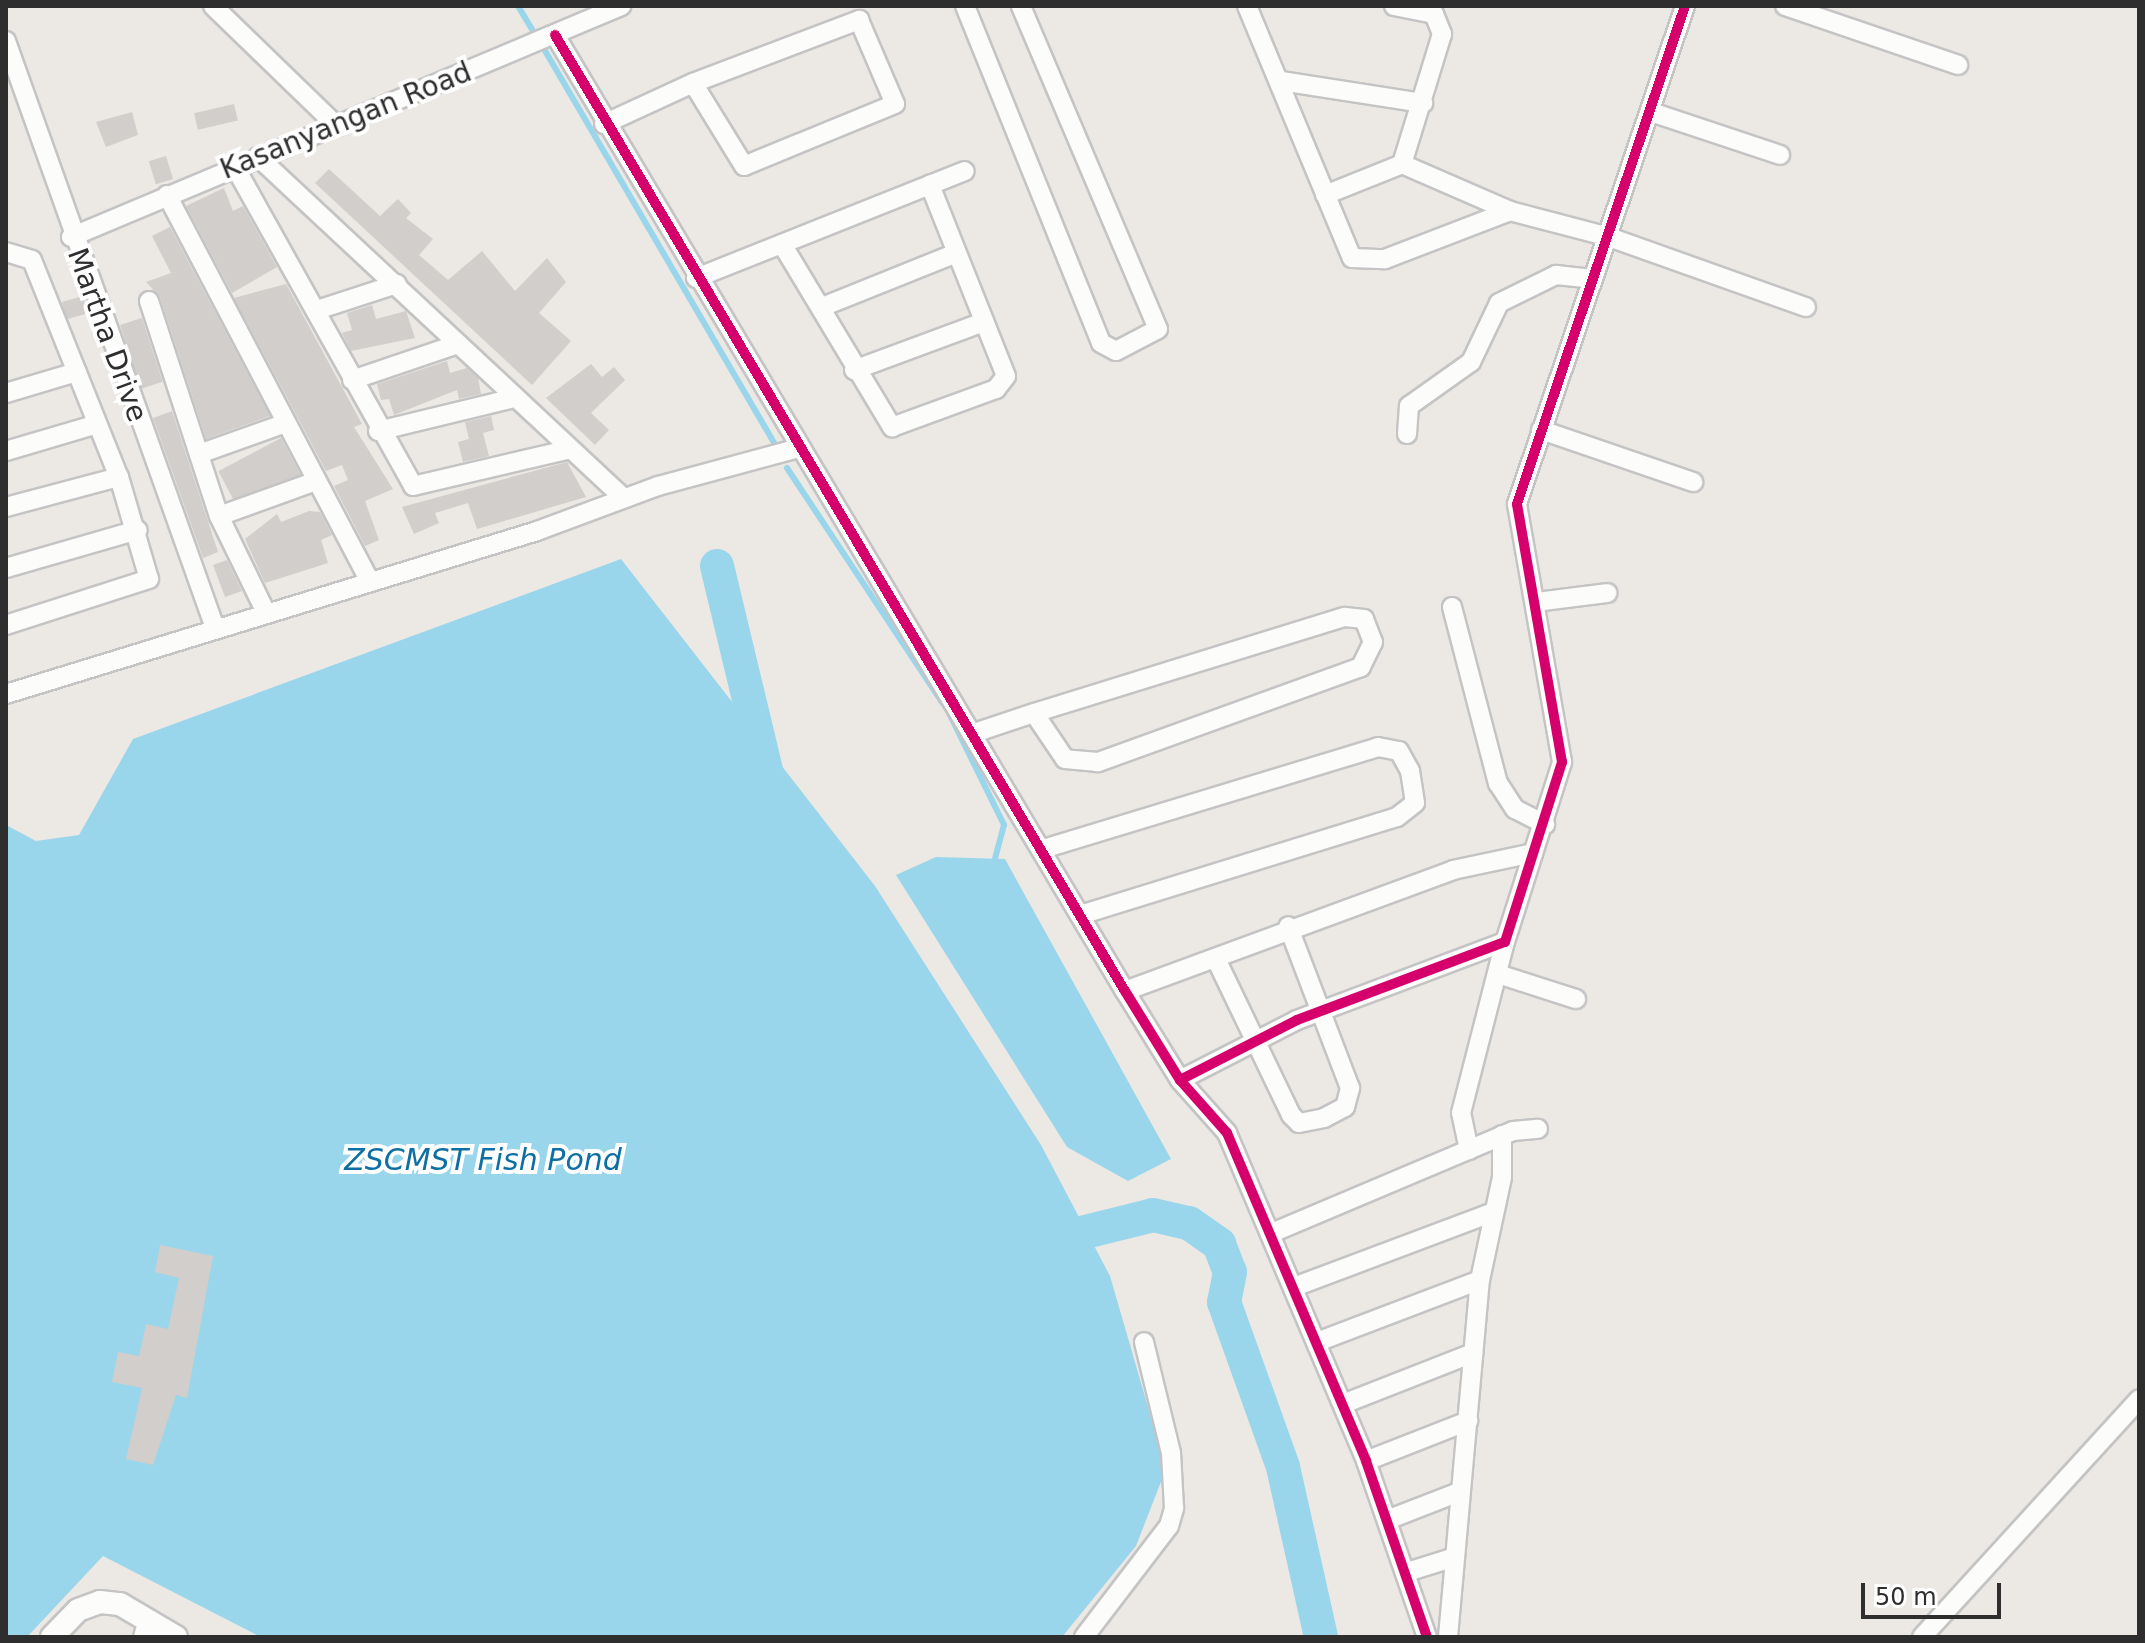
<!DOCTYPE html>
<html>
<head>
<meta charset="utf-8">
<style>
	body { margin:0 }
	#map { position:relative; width:2145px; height:1643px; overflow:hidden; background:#ece8e4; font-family:"DejaVu Sans",sans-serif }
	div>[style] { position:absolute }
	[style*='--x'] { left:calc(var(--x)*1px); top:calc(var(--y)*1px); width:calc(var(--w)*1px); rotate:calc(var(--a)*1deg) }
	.water>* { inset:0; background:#99d6ec }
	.stream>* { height:6px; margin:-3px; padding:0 3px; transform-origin:3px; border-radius:3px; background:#99d6ec }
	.river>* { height:34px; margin:-17px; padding:0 17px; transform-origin:17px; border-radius:17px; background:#99d6ec }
	.building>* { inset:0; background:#d1cecb; transform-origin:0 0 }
	.roads { filter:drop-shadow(2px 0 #c5c4c5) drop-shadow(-2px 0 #c5c4c5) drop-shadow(0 2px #c5c4c5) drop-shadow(0 -2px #c5c4c5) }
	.minor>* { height:18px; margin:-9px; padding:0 9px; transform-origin:9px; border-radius:9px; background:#fcfcfb }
	.tertiary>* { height:22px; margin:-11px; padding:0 11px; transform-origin:11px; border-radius:11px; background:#fcfcfb }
	.cycleway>* { height:10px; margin:-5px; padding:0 5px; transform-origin:5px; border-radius:5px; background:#d6006c }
	span { translate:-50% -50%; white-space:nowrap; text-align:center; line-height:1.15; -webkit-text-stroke:8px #fff; paint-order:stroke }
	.street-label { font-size:28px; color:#2e2e2e }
	.water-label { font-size:30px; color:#0d6fa3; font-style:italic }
	.frame { position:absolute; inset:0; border:8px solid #2e2e2e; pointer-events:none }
	.scale { position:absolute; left:1861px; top:1583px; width:140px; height:36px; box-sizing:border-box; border:4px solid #2e2e2e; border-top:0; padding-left:10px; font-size:24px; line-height:28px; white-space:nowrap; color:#2e2e2e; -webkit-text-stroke:6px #fff; paint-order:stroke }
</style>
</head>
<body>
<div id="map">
	<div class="water">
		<div style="clip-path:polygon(621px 559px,875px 886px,1041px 1145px,1110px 1276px,1166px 1469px,1136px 1546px,1062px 1637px,261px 1637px,103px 1556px,27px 1637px,6px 1637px,6px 825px,36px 841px,79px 835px,133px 739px)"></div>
		<div style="clip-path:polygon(936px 857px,1005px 859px,1171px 1159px,1128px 1181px,1067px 1147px,896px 875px)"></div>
	</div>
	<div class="stream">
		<div style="--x:518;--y:6;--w:27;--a:59"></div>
		<div style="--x:544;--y:49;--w:460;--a:59.7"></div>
		<div style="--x:787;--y:468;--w:281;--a:56.5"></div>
		<div style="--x:948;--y:711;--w:127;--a:63.8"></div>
		<div style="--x:1004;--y:825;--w:34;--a:105"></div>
	</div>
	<div class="river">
		<div style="--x:717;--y:566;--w:219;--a:76.5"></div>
		<div style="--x:1041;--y:1243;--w:115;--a:-14"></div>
		<div style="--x:1153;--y:1215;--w:37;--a:13"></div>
		<div style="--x:1189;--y:1223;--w:37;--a:35"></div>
		<div style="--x:1219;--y:1244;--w:30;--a:69"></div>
		<div style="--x:1230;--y:1272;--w:31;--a:101"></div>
		<div style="--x:1224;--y:1302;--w:175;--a:70.3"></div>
		<div style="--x:1283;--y:1467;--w:174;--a:77.4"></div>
	</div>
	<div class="building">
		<div style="left:234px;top:104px;width:17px;height:41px;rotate:77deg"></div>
		<div style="clip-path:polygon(132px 112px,138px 135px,106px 147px,96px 122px)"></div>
		<div style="left:166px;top:156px;width:24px;height:18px;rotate:73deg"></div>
		<div style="clip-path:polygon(329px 169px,380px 216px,398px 199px,411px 213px,406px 218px,433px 239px,419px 255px,448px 280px,482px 251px,515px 291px,547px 258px,566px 282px,539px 313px,571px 341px,532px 385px,315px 183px)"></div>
		<div style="clip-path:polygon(224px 188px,233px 211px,243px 206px,277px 267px,232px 293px,186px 206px)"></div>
		<div style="clip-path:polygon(170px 227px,270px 416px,206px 439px,160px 297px,146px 282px,171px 273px,152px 236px)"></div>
		<div style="clip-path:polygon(286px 284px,362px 424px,354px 427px,393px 489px,365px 501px,379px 540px,365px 546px,334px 486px,348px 480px,342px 465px,326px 471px,234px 298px)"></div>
		<div style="left:83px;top:296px;width:18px;height:22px;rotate:74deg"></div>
		<div style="clip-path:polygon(372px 305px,376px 319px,406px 311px,415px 338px,351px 351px,342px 333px,352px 330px,347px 313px)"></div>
		<div style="left:142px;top:318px;width:67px;height:23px;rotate:72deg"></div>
		<div style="clip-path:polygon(447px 361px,450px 373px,467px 368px,478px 378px,481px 394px,459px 399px,457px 390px,394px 415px,389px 399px,381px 400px,377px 384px)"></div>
		<div style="clip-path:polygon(591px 364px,602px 377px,614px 367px,625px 380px,591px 413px,609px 430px,595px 445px,546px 398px)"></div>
		<div style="clip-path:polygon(172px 411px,218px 552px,203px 558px,153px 418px)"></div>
		<div style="clip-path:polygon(491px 416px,494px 430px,483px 433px,489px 456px,463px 462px,458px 442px,469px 439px,465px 422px)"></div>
		<div style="left:281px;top:438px;width:41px;height:71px;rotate:62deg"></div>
		<div style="clip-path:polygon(567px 462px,586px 497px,477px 529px,468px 503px,435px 513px,439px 523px,414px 534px,402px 507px)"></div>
		<div style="clip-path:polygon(309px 511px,320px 512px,332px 535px,321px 540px,328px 563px,265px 583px,245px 539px,277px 514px,281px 522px)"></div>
		<div style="clip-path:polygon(227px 560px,242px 591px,225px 597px,213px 565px)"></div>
		<div style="clip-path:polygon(160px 1245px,213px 1256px,187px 1398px,176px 1395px,153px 1465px,126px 1459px,142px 1388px,112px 1382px,118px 1352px,139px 1356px,146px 1324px,168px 1329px,179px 1278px,155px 1272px)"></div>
	</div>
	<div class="roads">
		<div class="minor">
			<div style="--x:213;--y:6;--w:173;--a:44.1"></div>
			<div style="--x:965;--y:6;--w:363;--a:68"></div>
			<div style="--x:1101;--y:343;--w:17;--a:28"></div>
			<div style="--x:1116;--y:351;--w:47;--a:-27.6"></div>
			<div style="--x:1158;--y:329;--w:351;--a:-113"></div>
			<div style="--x:1247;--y:6;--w:273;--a:67.4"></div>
			<div style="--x:1352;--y:258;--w:33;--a:2"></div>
			<div style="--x:1385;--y:259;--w:134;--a:-21"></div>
			<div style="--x:1394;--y:6;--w:41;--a:11.3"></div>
			<div style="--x:1434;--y:14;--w:22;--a:68"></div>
			<div style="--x:1442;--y:34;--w:136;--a:107.1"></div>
			<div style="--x:1785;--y:6;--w:183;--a:18.8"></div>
			<div style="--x:555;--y:35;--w:1113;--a:59.2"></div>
			<div style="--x:1125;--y:991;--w:105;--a:58.3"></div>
			<div style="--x:1180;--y:1080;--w:71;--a:48.4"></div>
			<div style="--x:1227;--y:1133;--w:356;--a:67"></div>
			<div style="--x:1366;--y:1461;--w:186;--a:70.9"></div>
			<div style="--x:6;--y:41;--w:623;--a:70.4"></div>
			<div style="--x:1281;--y:81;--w:144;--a:8.8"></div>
			<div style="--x:1651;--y:112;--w:136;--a:18.4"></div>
			<div style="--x:604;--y:124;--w:98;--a:-24.7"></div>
			<div style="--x:693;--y:83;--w:178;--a:-20.8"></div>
			<div style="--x:859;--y:20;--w:91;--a:66.8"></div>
			<div style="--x:895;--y:104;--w:163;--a:157.7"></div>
			<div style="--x:744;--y:166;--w:97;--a:-121.6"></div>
			<div style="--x:258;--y:157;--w:499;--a:43"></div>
			<div style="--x:235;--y:167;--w:365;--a:60.8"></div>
			<div style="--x:413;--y:486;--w:158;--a:-13.2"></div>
			<div style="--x:167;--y:195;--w:434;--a:62.3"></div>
			<div style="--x:1325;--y:195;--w:83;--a:-21.9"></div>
			<div style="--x:1402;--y:164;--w:118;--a:23.5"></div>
			<div style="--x:1510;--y:211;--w:102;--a:14.7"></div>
			<div style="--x:1609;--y:237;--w:209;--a:19.6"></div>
			<div style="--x:71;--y:237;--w:597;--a:-22.78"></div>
			<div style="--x:782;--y:244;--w:214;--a:59"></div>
			<div style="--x:892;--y:427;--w:111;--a:-20.1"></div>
			<div style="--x:996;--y:389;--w:16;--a:-52"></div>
			<div style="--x:1006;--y:376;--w:206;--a:-111.7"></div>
			<div style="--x:6;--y:252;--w:27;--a:17"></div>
			<div style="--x:32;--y:260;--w:234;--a:68.2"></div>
			<div style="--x:119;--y:477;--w:106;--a:73.6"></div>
			<div style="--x:149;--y:579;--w:150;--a:162.2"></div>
			<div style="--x:696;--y:278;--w:289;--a:-21.7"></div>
			<div style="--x:149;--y:301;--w:226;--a:72"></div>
			<div style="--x:219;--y:516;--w:108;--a:64.1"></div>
			<div style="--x:822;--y:307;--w:144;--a:-21.9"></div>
			<div style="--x:317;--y:310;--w:84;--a:-18"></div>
			<div style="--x:854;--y:370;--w:139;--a:-20.3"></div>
			<div style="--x:352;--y:380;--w:112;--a:-18.8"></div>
			<div style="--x:6;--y:393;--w:74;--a:-16.5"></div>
			<div style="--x:1541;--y:430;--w:161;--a:18.9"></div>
			<div style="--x:378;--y:431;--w:136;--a:-13.6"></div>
			<div style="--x:1407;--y:434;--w:28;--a:-86"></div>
			<div style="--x:1409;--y:406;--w:76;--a:-35.4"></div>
			<div style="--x:1471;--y:362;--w:65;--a:-64.6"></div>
			<div style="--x:1499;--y:303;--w:64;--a:-26.2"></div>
			<div style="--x:1556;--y:275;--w:37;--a:6"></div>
			<div style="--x:6;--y:451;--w:95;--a:-16.5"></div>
			<div style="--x:199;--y:454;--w:92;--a:-19.6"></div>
			<div style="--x:6;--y:507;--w:117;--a:-14.9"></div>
			<div style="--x:219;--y:516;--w:103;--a:-19.8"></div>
			<div style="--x:6;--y:568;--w:137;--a:-16.1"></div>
			<div style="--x:1536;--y:602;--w:72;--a:-7.2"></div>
			<div style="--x:1452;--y:607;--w:182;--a:75.4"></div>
			<div style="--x:1498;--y:783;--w:31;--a:57"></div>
			<div style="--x:1515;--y:809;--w:34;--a:27"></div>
			<div style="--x:6;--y:694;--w:555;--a:-17.06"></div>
			<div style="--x:537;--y:531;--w:129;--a:-20.4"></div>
			<div style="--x:658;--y:486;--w:146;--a:-15.1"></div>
			<div style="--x:977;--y:732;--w:60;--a:-18.4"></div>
			<div style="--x:1034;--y:713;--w:325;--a:-17.2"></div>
			<div style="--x:1345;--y:617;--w:19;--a:6"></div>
			<div style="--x:1364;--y:619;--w:25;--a:69"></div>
			<div style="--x:1373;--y:642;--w:28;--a:116"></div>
			<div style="--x:1361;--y:667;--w:280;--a:160.1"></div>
			<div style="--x:1098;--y:762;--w:33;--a:-175"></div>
			<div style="--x:1065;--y:759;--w:55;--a:-124"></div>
			<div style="--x:1043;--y:849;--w:350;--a:-16.9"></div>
			<div style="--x:1378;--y:747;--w:21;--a:11"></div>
			<div style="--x:1399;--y:751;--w:23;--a:61"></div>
			<div style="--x:1410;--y:771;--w:32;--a:81"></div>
			<div style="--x:1415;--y:803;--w:23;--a:142"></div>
			<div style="--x:1397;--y:817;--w:332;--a:162.8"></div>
			<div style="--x:1216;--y:959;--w:173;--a:64.3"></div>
			<div style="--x:1291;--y:1115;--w:11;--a:45"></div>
			<div style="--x:1299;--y:1123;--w:25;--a:-11"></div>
			<div style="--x:1324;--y:1118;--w:24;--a:-28"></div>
			<div style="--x:1345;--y:1107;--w:20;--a:-75"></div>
			<div style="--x:1350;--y:1088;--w:173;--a:-110.9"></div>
			<div style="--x:1498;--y:974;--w:82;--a:17.8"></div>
			<div style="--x:1125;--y:991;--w:350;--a:-20.2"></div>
			<div style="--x:1453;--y:870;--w:82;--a:-12"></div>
			<div style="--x:1180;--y:1080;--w:131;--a:-27.1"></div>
			<div style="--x:1297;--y:1020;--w:222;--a:-20.6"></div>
			<div style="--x:1505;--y:942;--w:189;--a:-72.4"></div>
			<div style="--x:1562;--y:762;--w:262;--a:-99.9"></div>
			<div style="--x:1517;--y:504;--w:526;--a:-71.36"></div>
			<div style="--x:1469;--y:1150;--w:38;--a:-102"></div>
			<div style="--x:1461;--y:1113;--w:177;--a:-75.6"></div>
			<div style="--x:1274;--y:1232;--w:259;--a:-22.9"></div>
			<div style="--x:1513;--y:1131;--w:25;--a:-5"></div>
			<div style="--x:1294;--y:1287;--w:210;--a:-20.6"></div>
			<div style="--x:1317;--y:1342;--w:174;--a:-20.8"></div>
			<div style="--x:1343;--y:1404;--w:140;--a:-21.4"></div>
			<div style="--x:1366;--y:1461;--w:110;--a:-21.4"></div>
			<div style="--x:1387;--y:1520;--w:77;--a:-21.3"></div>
			<div style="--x:1407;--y:1572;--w:50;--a:-17.4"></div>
			<div style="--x:143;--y:1637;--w:18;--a:-74"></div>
			<div style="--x:1084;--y:1637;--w:140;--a:-52.6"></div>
			<div style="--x:1169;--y:1526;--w:19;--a:-74"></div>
			<div style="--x:1174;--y:1508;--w:55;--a:-93.1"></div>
			<div style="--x:1171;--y:1453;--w:114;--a:-103.7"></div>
			<div style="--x:1448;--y:1637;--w:358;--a:-84.9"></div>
			<div style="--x:1480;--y:1280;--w:105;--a:-77.9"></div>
			<div style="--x:1502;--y:1177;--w:42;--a:-90"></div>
			<div style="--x:1922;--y:1637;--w:322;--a:-47.6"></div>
		</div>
		<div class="tertiary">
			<div style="--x:52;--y:1637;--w:37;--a:-46"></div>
			<div style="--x:78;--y:1610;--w:23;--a:-20"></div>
			<div style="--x:100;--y:1602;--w:20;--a:6"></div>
			<div style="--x:120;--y:1604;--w:65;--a:30.5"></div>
		</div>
	</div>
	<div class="cycleway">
		<div style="--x:555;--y:35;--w:1113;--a:59.2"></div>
		<div style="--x:1125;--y:991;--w:105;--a:58.3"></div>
		<div style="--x:1180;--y:1080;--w:71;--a:48.4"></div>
		<div style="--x:1227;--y:1133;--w:356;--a:67"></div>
		<div style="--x:1366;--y:1461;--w:186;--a:70.9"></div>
		<div style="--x:1180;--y:1080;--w:131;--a:-27.1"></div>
		<div style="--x:1297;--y:1020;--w:222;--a:-20.6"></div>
		<div style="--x:1505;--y:942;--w:189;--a:-72.4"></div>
		<div style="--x:1562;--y:762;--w:262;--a:-99.9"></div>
		<div style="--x:1517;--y:504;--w:526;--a:-71.36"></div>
	</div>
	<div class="street-label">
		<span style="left:346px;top:121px;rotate:-22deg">Kasanyangan Road</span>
		<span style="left:107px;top:335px;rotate:70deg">Martha Drive</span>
	</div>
	<div class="water-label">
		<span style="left:483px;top:1160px">ZSCMST Fish Pond</span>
	</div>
	<div class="frame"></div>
	<div class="scale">50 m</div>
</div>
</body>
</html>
